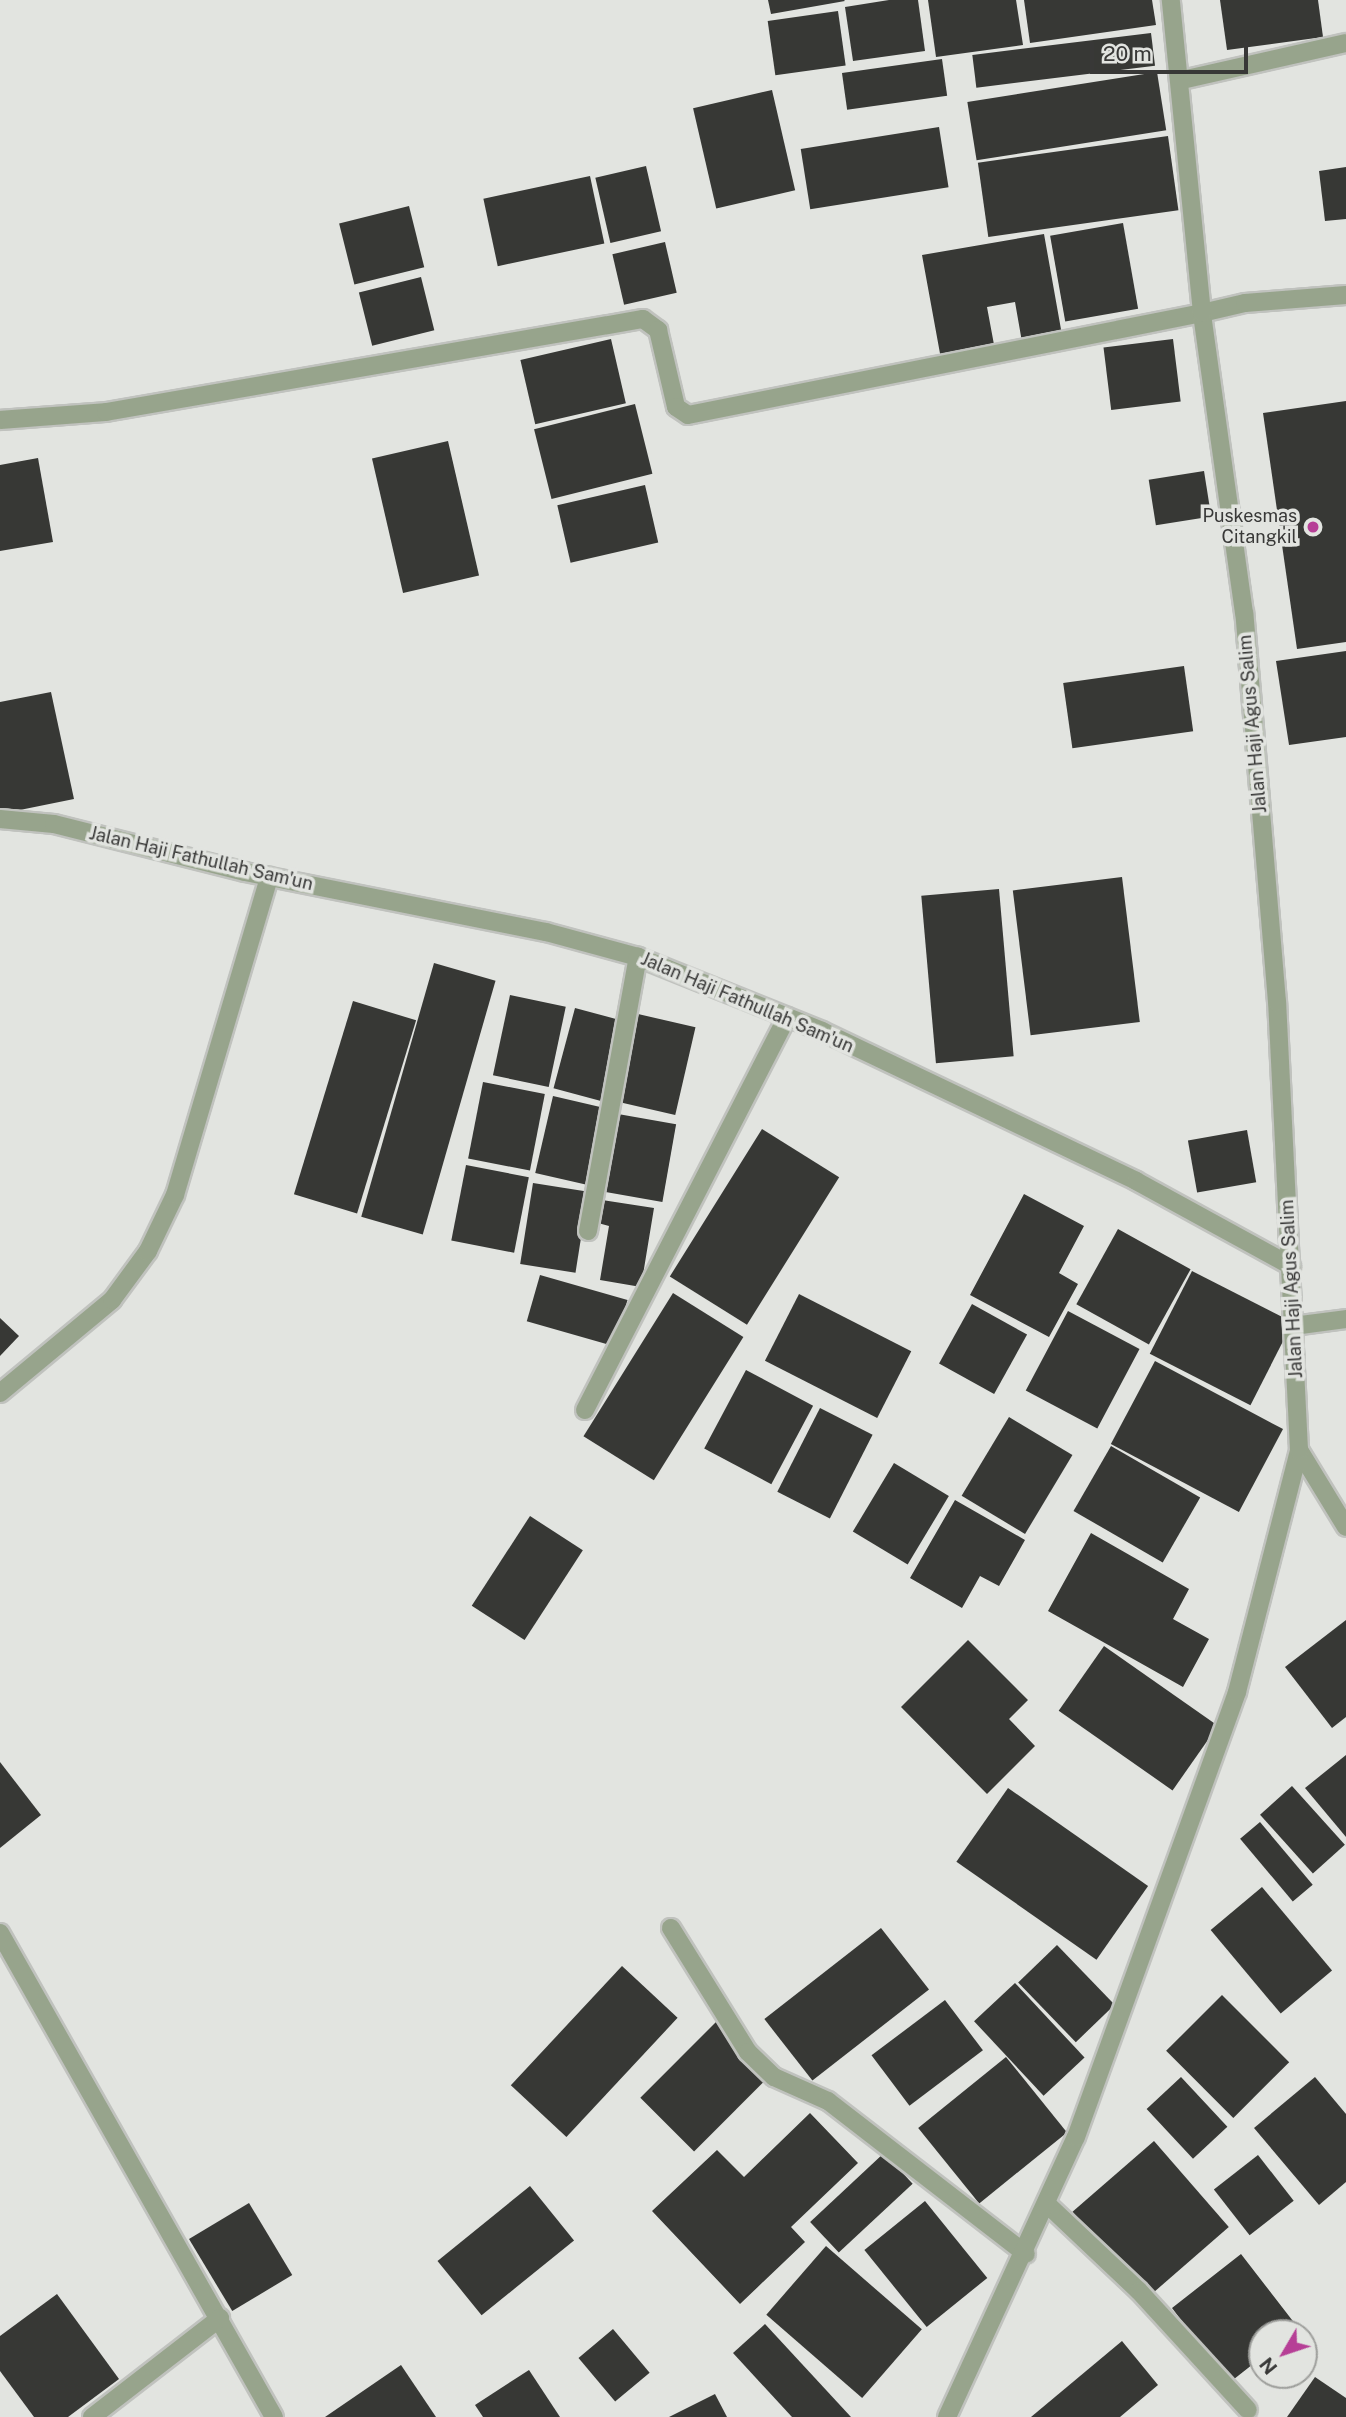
<!DOCTYPE html>
<html>
<head>
<meta charset="utf-8">
<style>
	body { margin:0 }
	#map { position:relative; width:1346px; height:2417px; overflow:hidden; background:#e2e4e0; font-family:"Public Sans",sans-serif }
	div>[style] { position:absolute }
	[style*='--x'] { left:calc(var(--x)*1px); top:calc(var(--y)*1px); width:calc(var(--w)*1px); rotate:calc(var(--a)*1deg) }
	.building>* { inset:0; background:#373835; transform-origin:0 0 }
	.roads { filter:drop-shadow(2px 0 #c0c2be) drop-shadow(-2px 0 #c0c2be) drop-shadow(0 2px #c0c2be) drop-shadow(0 -2px #c0c2be) }
	.lane>* { height:18px; margin:-9px; padding:0 9px; transform-origin:9px; border-radius:9px; background:#97a48c }
	.street>* { height:18px; margin:-9px; padding:0 9px; transform-origin:9px; border-radius:9px; background:#97a48c }
	.dots>* { width:19px; height:19px; translate:-50% -50%; box-sizing:border-box; border:4px solid #e2e4e0; border-radius:50% }
	span { translate:-50% -50%; white-space:nowrap; text-align:center; line-height:1.15; -webkit-text-stroke:7px #e2e4e0; paint-order:stroke }
	.poi-label { font-size:18px; color:#383837 }
	.right { translate:-100% -50%; text-align:right }
	.street-label { font-size:18px; color:#383837 }
	.north { position:absolute; left:1248px; top:2319px; width:70px; height:70px; box-sizing:border-box; background:#e2e4e0; border:2px solid #9e9f9c; border-radius:50%; rotate:231deg; font-size:19px; font-weight:700; line-height:28px; text-align:center; color:#383837 }
	.north::after { content:''; display:block; margin:auto; width:24px; height:32px; background:#b63f96; clip-path:polygon(50% 0,100% 100%,50% 72%,0 100%) }
	.scale { position:absolute; left:1090px; top:42px; width:158px; height:32px; box-sizing:border-box; border:4px solid #383837; border-top:0; padding-left:9px; font-size:21px; line-height:24px; white-space:nowrap; color:#383837; -webkit-text-stroke:5px #e2e4e0; paint-order:stroke }
</style>
</head>
<body>
<div id="map">
	<div class="building">
		<div style="clip-path:polygon(768px 0,844px 0,845px 1px,771px 14px)"></div>
		<div style="clip-path:polygon(889px 0,918px 0,925px 51px,853px 61px,845px 7px)"></div>
		<div style="clip-path:polygon(928px 0,1016px 0,1023px 45px,936px 57px)"></div>
		<div style="clip-path:polygon(1024px 0,1152px 0,1156px 25px,1030px 43px)"></div>
		<div style="clip-path:polygon(1220px 0,1318px 0,1323px 37px,1227px 50px)"></div>
		<div style="left:838px;top:11px;width:55px;height:71px;rotate:82deg"></div>
		<div style="left:1151px;top:33px;width:33px;height:180px;rotate:83deg"></div>
		<div style="left:942px;top:59px;width:37px;height:101px;rotate:82deg"></div>
		<div style="left:1157px;top:72px;width:59px;height:192px;rotate:81deg"></div>
		<div style="left:772px;top:90px;width:103px;height:81px;rotate:77deg"></div>
		<div style="left:939px;top:127px;width:61px;height:140px;rotate:81deg"></div>
		<div style="left:1168px;top:136px;width:75px;height:192px;rotate:82deg"></div>
		<div style="left:646px;top:166px;width:67px;height:52px;rotate:77deg"></div>
		<div style="clip-path:polygon(1346px 167px,1346px 219px,1325px 221px,1319px 171px)"></div>
		<div style="left:590px;top:176px;width:69px;height:109px;rotate:78deg"></div>
		<div style="left:409px;top:206px;width:63px;height:72px;rotate:76deg"></div>
		<div style="left:1123px;top:223px;width:87px;height:74px;rotate:80deg"></div>
		<div style="clip-path:polygon(1044px 234px,1062px 335px,1022px 342px,1015px 302px,987px 307px,995px 350px,941px 359px,922px 255px)"></div>
		<div style="left:665px;top:242px;width:52px;height:54px;rotate:77deg"></div>
		<div style="left:421px;top:277px;width:55px;height:64px;rotate:76deg"></div>
		<div style="left:611px;top:339px;width:66px;height:93px;rotate:77deg"></div>
		<div style="left:1173px;top:339px;width:63px;height:70px;rotate:83deg"></div>
		<div style="clip-path:polygon(1346px 401px,1346px 642px,1297px 649px,1263px 413px)"></div>
		<div style="left:635px;top:404px;width:72px;height:104px;rotate:76deg"></div>
		<div style="left:448px;top:441px;width:138px;height:78px;rotate:77deg"></div>
		<div style="clip-path:polygon(38px 458px,53px 542px,0 551px,0 465px)"></div>
		<div style="left:1204px;top:471px;width:46px;height:56px;rotate:81deg"></div>
		<div style="left:645px;top:485px;width:59px;height:90px;rotate:77deg"></div>
		<div style="clip-path:polygon(1346px 651px,1346px 737px,1289px 745px,1276px 661px)"></div>
		<div style="left:1184px;top:666px;width:66px;height:122px;rotate:82deg"></div>
		<div style="clip-path:polygon(51px 692px,74px 799px,0 814px,0 702px)"></div>
		<div style="left:1122px;top:877px;width:146px;height:110px;rotate:83deg"></div>
		<div style="left:999px;top:889px;width:168px;height:78px;rotate:85deg"></div>
		<div style="left:434px;top:963px;width:64px;height:264px;rotate:16deg"></div>
		<div style="left:510px;top:995px;width:57px;height:82px;rotate:12deg"></div>
		<div style="left:353px;top:1001px;width:66px;height:202px;rotate:17deg"></div>
		<div style="left:575px;top:1008px;width:52px;height:83px;rotate:15deg"></div>
		<div style="left:638px;top:1014px;width:59px;height:90px;rotate:13deg"></div>
		<div style="left:483px;top:1082px;width:63px;height:78px;rotate:11deg"></div>
		<div style="left:553px;top:1096px;width:54px;height:79px;rotate:13deg"></div>
		<div style="left:618px;top:1114px;width:59px;height:79px;rotate:10deg"></div>
		<div style="left:762px;top:1129px;width:91px;height:174px;rotate:32deg"></div>
		<div style="left:1247px;top:1130px;width:53px;height:60px;rotate:80deg"></div>
		<div style="left:466px;top:1165px;width:64px;height:77px;rotate:11deg"></div>
		<div style="left:533px;top:1183px;width:56px;height:82px;rotate:9deg"></div>
		<div style="clip-path:polygon(1024px 1194px,1084px 1226px,1059px 1273px,1078px 1284px,1049px 1337px,970px 1295px)"></div>
		<div style="clip-path:polygon(602px 1200px,654px 1208px,641px 1287px,600px 1280px,609px 1226px,598px 1223px)"></div>
		<div style="left:1118px;top:1229px;width:83px;height:86px;rotate:29deg"></div>
		<div style="left:1192px;top:1271px;width:113px;height:93px;rotate:27deg"></div>
		<div style="left:540px;top:1275px;width:91px;height:48px;rotate:16deg"></div>
		<div style="left:673px;top:1293px;width:83px;height:169px;rotate:32deg"></div>
		<div style="left:799px;top:1294px;width:126px;height:75px;rotate:27deg"></div>
		<div style="left:972px;top:1304px;width:63px;height:68px;rotate:29deg"></div>
		<div style="left:1068px;top:1311px;width:81px;height:90px;rotate:28deg"></div>
		<div style="clip-path:polygon(0 1318px,19px 1336px,0 1356px)"></div>
		<div style="left:1155px;top:1361px;width:145px;height:94px;rotate:28deg"></div>
		<div style="left:746px;top:1370px;width:76px;height:89px;rotate:28deg"></div>
		<div style="left:820px;top:1408px;width:59px;height:94px;rotate:27deg"></div>
		<div style="left:1009px;top:1417px;width:74px;height:92px;rotate:31deg"></div>
		<div style="left:1111px;top:1446px;width:103px;height:75px;rotate:30deg"></div>
		<div style="left:894px;top:1463px;width:64px;height:80px;rotate:31deg"></div>
		<div style="clip-path:polygon(955px 1500px,1025px 1540px,999px 1586px,980px 1576px,962px 1608px,910px 1578px)"></div>
		<div style="left:530px;top:1516px;width:63px;height:107px;rotate:33deg"></div>
		<div style="clip-path:polygon(1091px 1533px,1189px 1589px,1173px 1619px,1209px 1639px,1183px 1687px,1048px 1611px)"></div>
		<div style="clip-path:polygon(1346px 1620px,1346px 1717px,1332px 1728px,1285px 1667px)"></div>
		<div style="clip-path:polygon(968px 1640px,1028px 1700px,1009px 1719px,1035px 1746px,987px 1794px,901px 1707px)"></div>
		<div style="left:1104px;top:1646px;width:139px;height:79px;rotate:35deg"></div>
		<div style="clip-path:polygon(1346px 1755px,1346px 1837px,1305px 1788px)"></div>
		<div style="clip-path:polygon(0 1762px,41px 1815px,0 1848px)"></div>
		<div style="left:1292px;top:1786px;width:79px;height:43px;rotate:48deg"></div>
		<div style="left:1008px;top:1788px;width:171px;height:90px;rotate:35deg"></div>
		<div style="left:1260px;top:1822px;width:82px;height:26px;rotate:50deg"></div>
		<div style="left:1262px;top:1887px;width:109px;height:67px;rotate:50deg"></div>
		<div style="left:881px;top:1928px;width:78px;height:148px;rotate:52deg"></div>
		<div style="left:1057px;top:1945px;width:83px;height:54px;rotate:46deg"></div>
		<div style="left:622px;top:1966px;width:76px;height:163px;rotate:43deg"></div>
		<div style="left:1015px;top:1983px;width:102px;height:56px;rotate:47deg"></div>
		<div style="left:1222px;top:1995px;width:95px;height:79px;rotate:45deg"></div>
		<div style="left:945px;top:2000px;width:63px;height:92px;rotate:53deg"></div>
		<div style="left:716px;top:2022px;width:76px;height:107px;rotate:45deg"></div>
		<div style="left:1006px;top:2057px;width:97px;height:113px;rotate:51deg"></div>
		<div style="left:1181px;top:2077px;width:68px;height:47px;rotate:47deg"></div>
		<div style="clip-path:polygon(1315px 2077px,1346px 2114px,1346px 2182px,1319px 2205px,1254px 2128px)"></div>
		<div style="clip-path:polygon(810px 2113px,858px 2163px,791px 2227px,805px 2242px,740px 2304px,652px 2211px,717px 2150px,744px 2177px)"></div>
		<div style="left:1154px;top:2141px;width:114px;height:108px;rotate:49deg"></div>
		<div style="left:884px;top:2153px;width:42px;height:101px;rotate:47deg"></div>
		<div style="left:1258px;top:2155px;width:58px;height:56px;rotate:52deg"></div>
		<div style="left:530px;top:2186px;width:70px;height:119px;rotate:51deg"></div>
		<div style="left:925px;top:2201px;width:99px;height:78px;rotate:51deg"></div>
		<div style="left:249px;top:2203px;width:84px;height:70px;rotate:59deg"></div>
		<div style="left:826px;top:2246px;width:127px;height:91px;rotate:41deg"></div>
		<div style="clip-path:polygon(1241px 2254px,1299px 2329px,1262px 2333px,1262px 2357px,1229px 2383px,1172px 2308px)"></div>
		<div style="clip-path:polygon(57px 2294px,119px 2379px,68px 2417px,34px 2417px,0 2371px,0 2336px)"></div>
		<div style="clip-path:polygon(765px 2324px,851px 2417px,792px 2417px,733px 2353px)"></div>
		<div style="left:613px;top:2329px;width:57px;height:45px;rotate:50deg"></div>
		<div style="clip-path:polygon(1122px 2341px,1158px 2385px,1120px 2417px,1031px 2417px)"></div>
		<div style="clip-path:polygon(401px 2365px,436px 2417px,325px 2417px)"></div>
		<div style="clip-path:polygon(529px 2370px,560px 2417px,483px 2417px,475px 2405px)"></div>
		<div style="clip-path:polygon(1315px 2377px,1346px 2398px,1346px 2417px,1287px 2417px)"></div>
		<div style="clip-path:polygon(715px 2394px,727px 2417px,669px 2417px)"></div>
	</div>
	<div class="roads">
		<div class="lane">
			<div style="--x:1202;--y:313;--w:44;--a:-13.1"></div>
			<div style="--x:1245;--y:303;--w:101;--a:-4.5"></div>
			<div style="--x:1293;--y:1326;--w:53;--a:-7.5"></div>
		</div>
		<div class="street">
			<div style="--x:1182;--y:80;--w:168;--a:-12.7"></div>
			<div style="--x:0;--y:420;--w:106;--a:-4.3"></div>
			<div style="--x:106;--y:412;--w:545;--a:-9.83"></div>
			<div style="--x:643;--y:319;--w:19;--a:36"></div>
			<div style="--x:658;--y:330;--w:79;--a:76.8"></div>
			<div style="--x:676;--y:407;--w:14;--a:34"></div>
			<div style="--x:688;--y:415;--w:524;--a:-11.22"></div>
			<div style="--x:0;--y:819;--w:54;--a:5.3"></div>
			<div style="--x:54;--y:824;--w:197;--a:14.1"></div>
			<div style="--x:245;--y:872;--w:307;--a:11.3"></div>
			<div style="--x:546;--y:932;--w:95;--a:15.2"></div>
			<div style="--x:638;--y:957;--w:198;--a:21.9"></div>
			<div style="--x:822;--y:1031;--w:348;--a:25.5"></div>
			<div style="--x:1136;--y:1181;--w:177;--a:28.7"></div>
			<div style="--x:588;--y:1231;--w:279;--a:-79.7"></div>
			<div style="--x:0;--y:1393;--w:146;--a:-39.7"></div>
			<div style="--x:112;--y:1300;--w:61;--a:-53.7"></div>
			<div style="--x:148;--y:1251;--w:62;--a:-64.3"></div>
			<div style="--x:175;--y:1195;--w:332;--a:-73.5"></div>
			<div style="--x:585;--y:1410;--w:442;--a:-62.8"></div>
			<div style="--x:1299;--y:1450;--w:90;--a:58.6"></div>
			<div style="--x:671;--y:1928;--w:146;--a:58.2"></div>
			<div style="--x:748;--y:2052;--w:36;--a:44"></div>
			<div style="--x:774;--y:2077;--w:59;--a:24"></div>
			<div style="--x:828;--y:2101;--w:250;--a:37.7"></div>
			<div style="--x:0;--y:1933;--w:556;--a:60.49"></div>
			<div style="--x:1048;--y:2205;--w:125;--a:43.4"></div>
			<div style="--x:1139;--y:2291;--w:161;--a:47.5"></div>
			<div style="--x:92;--y:2417;--w:162;--a:-37.7"></div>
			<div style="--x:947;--y:2417;--w:308;--a:-65.3"></div>
			<div style="--x:1076;--y:2137;--w:473;--a:-70.1"></div>
			<div style="--x:1237;--y:1692;--w:250;--a:-75.6"></div>
			<div style="--x:1299;--y:1450;--w:449;--a:-92.8"></div>
			<div style="--x:1277;--y:1002;--w:390;--a:-94.8"></div>
			<div style="--x:1244;--y:613;--w:303;--a:-98"></div>
			<div style="--x:1202;--y:313;--w:315;--a:-95.7"></div>
		</div>
	</div>
	<div class="dots">
		<div style="left:1313px;top:527px;background:#b63f96"></div>
	</div>
	<div class="poi-label">
		<span class="right" style="left:1297px;top:527px">Puskesmas<br>Citangkil</span>
	</div>
	<div class="street-label">
		<span style="left:1253px;top:724px;rotate:-95deg">Jalan Haji Agus Salim</span>
		<span style="left:201px;top:859px;rotate:13deg">Jalan Haji Fathullah Sam'un</span>
		<span style="left:747px;top:1003px;rotate:23deg">Jalan Haji Fathullah Sam'un</span>
		<span style="left:1292px;top:1289px;rotate:-93deg">Jalan Haji Agus Salim</span>
	</div>
	<div class="north">N</div>
	<div class="scale">20 m</div>
</div>
</body>
</html>
